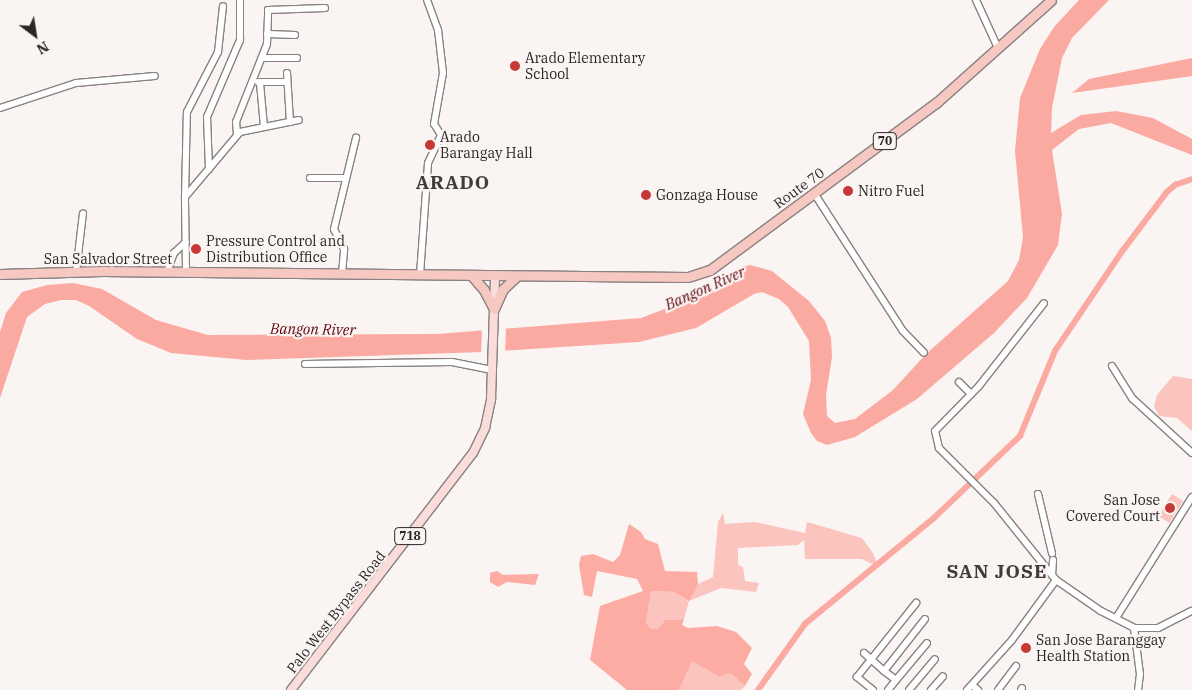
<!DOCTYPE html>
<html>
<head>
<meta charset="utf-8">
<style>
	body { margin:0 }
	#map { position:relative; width:1192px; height:690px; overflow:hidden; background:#faf4f3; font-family:"IBM Plex Serif",serif }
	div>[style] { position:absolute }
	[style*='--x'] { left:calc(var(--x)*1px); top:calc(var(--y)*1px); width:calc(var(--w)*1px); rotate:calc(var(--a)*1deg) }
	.green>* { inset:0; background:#fcc4be; transform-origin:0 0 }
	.forest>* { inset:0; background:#fdaca3 }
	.water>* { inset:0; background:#fbaaa1 }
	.pier>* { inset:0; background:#faf4f3; transform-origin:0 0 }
	.canal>* { height:5.5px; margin:-2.75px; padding:0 2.75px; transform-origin:2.75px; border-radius:2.75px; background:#fbaaa1 }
	.roads { filter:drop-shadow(1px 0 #888282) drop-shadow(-1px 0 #888282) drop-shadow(0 1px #888282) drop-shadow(0 -1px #888282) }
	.minor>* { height:6px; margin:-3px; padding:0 3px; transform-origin:3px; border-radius:3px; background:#fff }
	.major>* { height:8px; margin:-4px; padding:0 4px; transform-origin:4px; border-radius:4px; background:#faddda }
	.highway>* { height:9px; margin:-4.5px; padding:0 4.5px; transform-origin:4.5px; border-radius:4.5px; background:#f7c7c1 }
	.dots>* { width:14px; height:14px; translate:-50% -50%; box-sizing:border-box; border:2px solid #faf4f3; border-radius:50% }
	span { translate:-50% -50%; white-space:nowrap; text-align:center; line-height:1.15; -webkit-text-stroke:4.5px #faf4f3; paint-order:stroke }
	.shield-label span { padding:1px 4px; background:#faf4f3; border:1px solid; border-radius:4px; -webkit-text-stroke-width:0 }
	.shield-label { font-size:12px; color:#2a2727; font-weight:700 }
	.poi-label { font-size:14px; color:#2a2727 }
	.left { translate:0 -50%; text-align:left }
	.right { translate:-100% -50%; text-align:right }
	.street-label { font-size:14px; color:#2a2727 }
	.water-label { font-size:15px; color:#60050b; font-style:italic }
	.district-label { font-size:19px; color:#413c3b; font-weight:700; letter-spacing:1px }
	.north { position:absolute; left:10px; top:10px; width:50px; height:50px; -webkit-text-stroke:4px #faf4f3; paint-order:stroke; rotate:149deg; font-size:14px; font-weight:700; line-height:20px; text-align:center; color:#2a2727 }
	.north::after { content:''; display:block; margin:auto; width:18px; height:22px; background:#2a2727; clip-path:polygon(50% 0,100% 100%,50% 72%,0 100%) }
</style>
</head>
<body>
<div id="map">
	<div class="green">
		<div style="clip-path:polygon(1173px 376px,1192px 379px,1192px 431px,1177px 418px,1159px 416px,1154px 406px,1157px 395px)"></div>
		<div style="left:1172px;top:494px;width:13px;height:26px;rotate:32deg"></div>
		<div style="clip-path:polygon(723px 513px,725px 524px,755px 522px,805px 533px,807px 522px,862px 538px,873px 553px,878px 567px,862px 559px,805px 559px,804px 540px,798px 545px,738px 548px,738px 565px,743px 567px,745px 581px,759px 583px,756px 592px,721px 588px,689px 601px,684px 619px,665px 620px,658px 629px,652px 629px,646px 623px,651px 591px,673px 592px,688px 601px,698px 584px,713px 577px,718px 522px)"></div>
		<div style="clip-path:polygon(692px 660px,720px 677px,730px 673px,745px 686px,741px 690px,679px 690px)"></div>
	</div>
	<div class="forest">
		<div style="clip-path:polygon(629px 524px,641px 532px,645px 539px,658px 544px,665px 571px,697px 572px,698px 584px,689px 601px,673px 592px,651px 591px,646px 623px,652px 629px,658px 629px,665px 620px,684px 619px,682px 625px,688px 628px,717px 626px,736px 632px,752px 648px,744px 664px,752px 674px,745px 686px,730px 673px,720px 677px,692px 661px,679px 690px,627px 690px,590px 660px,600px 606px,643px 591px,637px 579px,597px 571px,592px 597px,584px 595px,579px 565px,581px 556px,593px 554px,613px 562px,620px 555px)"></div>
		<div style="clip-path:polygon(497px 571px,503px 575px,539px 574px,535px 585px,507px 582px,498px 587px,490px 582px,490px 573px)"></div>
	</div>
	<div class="water">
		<div style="clip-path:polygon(1079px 0,1109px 0,1072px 38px,1062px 58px,1052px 108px,1051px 133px,1081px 115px,1116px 111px,1153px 118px,1192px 139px,1192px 155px,1111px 123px,1079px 129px,1052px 150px,1062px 214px,1058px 245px,1027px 298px,994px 333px,917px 399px,855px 437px,827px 445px,817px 441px,811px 433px,803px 414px,811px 380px,809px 341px,788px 307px,779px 299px,762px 292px,754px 294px,696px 328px,639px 342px,483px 352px,247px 360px,171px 353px,137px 339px,89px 306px,76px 300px,61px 300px,45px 304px,27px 317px,0 398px,0 332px,6px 313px,22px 292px,47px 285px,73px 283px,102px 289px,156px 320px,208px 335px,437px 334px,641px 318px,714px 290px,730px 280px,741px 267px,750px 265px,772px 271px,809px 301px,825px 321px,831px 338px,832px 357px,826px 395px,827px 416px,835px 423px,855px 419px,893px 390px,926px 354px,1008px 281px,1019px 260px,1023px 237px,1015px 151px,1020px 98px,1040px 49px,1054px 27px)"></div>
		<div style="clip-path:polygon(1192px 58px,1192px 76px,1072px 93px,1089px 79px)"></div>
	</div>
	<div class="pier">
		<div style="left:506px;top:327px;width:26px;height:24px;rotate:92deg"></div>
	</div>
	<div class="canal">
		<div style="--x:758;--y:690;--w:81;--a:-54.5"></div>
		<div style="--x:805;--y:624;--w:167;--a:-39.4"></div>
		<div style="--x:934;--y:518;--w:119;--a:-43.6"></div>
		<div style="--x:1020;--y:436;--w:92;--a:-67.6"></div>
		<div style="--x:1055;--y:351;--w:118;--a:-56"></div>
		<div style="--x:1121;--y:253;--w:76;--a:-53"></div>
		<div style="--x:1167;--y:192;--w:11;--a:-41"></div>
		<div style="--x:1175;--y:185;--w:18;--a:-19"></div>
	</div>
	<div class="roads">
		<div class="minor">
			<div style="--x:976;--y:0;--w:53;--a:65.4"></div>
			<div style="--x:267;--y:34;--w:28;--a:2"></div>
			<div style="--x:263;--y:58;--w:34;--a:0"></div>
			<div style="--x:287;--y:73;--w:49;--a:86.5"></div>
			<div style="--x:258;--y:82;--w:29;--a:0"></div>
			<div style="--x:260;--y:83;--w:44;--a:84.8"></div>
			<div style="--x:0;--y:108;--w:80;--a:-18.2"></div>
			<div style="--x:76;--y:83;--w:79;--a:-5.1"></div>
			<div style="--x:237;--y:135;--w:13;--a:-94"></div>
			<div style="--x:236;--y:122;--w:84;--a:-68.3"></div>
			<div style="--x:267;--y:44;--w:34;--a:-88"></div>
			<div style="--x:268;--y:10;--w:57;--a:-2"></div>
			<div style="--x:209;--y:169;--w:52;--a:-92.2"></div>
			<div style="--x:207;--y:117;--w:84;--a:-66.8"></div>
			<div style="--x:240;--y:40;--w:40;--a:-90"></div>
			<div style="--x:310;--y:178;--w:36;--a:0"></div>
			<div style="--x:814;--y:193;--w:164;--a:57.2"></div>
			<div style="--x:903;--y:331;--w:30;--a:46"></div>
			<div style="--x:185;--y:197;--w:85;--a:-88.7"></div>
			<div style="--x:187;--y:112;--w:68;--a:-62.7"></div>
			<div style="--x:218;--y:52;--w:46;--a:-83.8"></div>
			<div style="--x:76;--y:272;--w:59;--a:-83.2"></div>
			<div style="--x:167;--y:272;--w:20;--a:-70"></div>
			<div style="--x:174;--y:253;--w:16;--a:-43"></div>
			<div style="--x:186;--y:272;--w:75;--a:-90.8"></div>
			<div style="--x:185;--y:197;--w:85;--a:-49.8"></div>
			<div style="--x:240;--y:132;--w:60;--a:-11.5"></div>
			<div style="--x:342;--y:274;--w:25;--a:-85"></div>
			<div style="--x:344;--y:249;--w:22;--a:-117"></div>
			<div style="--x:334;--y:229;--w:94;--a:-76.4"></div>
			<div style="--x:420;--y:275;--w:112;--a:-85.9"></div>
			<div style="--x:428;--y:163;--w:31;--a:-65"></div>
			<div style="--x:441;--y:135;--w:13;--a:-122"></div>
			<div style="--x:434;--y:124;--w:52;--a:-80"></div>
			<div style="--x:443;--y:73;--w:43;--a:-96.6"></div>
			<div style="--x:438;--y:30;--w:32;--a:-110"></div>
			<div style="--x:305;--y:364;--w:147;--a:-0.8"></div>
			<div style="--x:452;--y:362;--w:41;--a:11.3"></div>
			<div style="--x:1112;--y:366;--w:39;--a:58"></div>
			<div style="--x:1133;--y:399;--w:80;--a:42.5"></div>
			<div style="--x:959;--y:382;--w:17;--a:45"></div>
			<div style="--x:1038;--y:494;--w:61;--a:76.7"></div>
			<div style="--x:1052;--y:575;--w:15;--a:-86"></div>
			<div style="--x:1056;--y:580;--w:55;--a:34.6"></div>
			<div style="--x:1101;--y:611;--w:37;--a:27"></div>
			<div style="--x:1134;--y:628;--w:24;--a:0"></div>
			<div style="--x:1158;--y:628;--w:38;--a:-27"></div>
			<div style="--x:1116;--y:618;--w:143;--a:-57.9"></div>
			<div style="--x:1134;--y:628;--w:46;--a:82.6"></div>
			<div style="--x:1140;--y:674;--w:16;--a:97"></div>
			<div style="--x:864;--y:653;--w:27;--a:42"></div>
			<div style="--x:896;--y:680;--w:48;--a:-50"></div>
			<div style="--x:972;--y:685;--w:8;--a:40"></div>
			<div style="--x:873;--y:690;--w:21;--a:-141"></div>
			<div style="--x:857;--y:677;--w:95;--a:-51.4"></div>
			<div style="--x:888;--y:690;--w:13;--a:-51"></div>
			<div style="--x:896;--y:680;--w:15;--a:-143"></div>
			<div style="--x:884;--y:671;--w:66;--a:-51.7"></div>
			<div style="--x:909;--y:690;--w:40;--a:-50"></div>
			<div style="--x:931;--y:690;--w:18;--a:-49"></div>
			<div style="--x:967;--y:690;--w:67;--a:-48"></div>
			<div style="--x:1012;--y:640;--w:74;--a:-53.7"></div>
			<div style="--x:1056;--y:580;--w:99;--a:-128.8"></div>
			<div style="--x:994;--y:503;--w:78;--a:-135"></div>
			<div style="--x:939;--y:448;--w:17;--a:-103"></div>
			<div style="--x:935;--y:431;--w:63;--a:-45.6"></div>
			<div style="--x:979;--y:386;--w:105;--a:-51.9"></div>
			<div style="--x:998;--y:690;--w:30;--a:-53"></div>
			<div style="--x:1021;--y:690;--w:2;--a:-63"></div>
		</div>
		<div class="major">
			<div style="--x:291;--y:690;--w:299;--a:-52.5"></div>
			<div style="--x:473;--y:453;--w:28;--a:-64"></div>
			<div style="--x:485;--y:428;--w:30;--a:-78"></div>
			<div style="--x:491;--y:399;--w:122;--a:-88.1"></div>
		</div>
		<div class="highway">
			<div style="--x:0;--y:274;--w:102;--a:-1.7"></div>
			<div style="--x:102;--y:271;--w:586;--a:0.59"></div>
			<div style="--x:688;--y:277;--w:23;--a:-18"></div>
			<div style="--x:710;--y:270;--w:281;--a:-36.5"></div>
			<div style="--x:936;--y:103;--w:154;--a:-41.8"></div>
			<div style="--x:472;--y:276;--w:18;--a:49"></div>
			<div style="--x:484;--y:290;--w:21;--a:62"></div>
			<div style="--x:494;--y:309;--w:22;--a:-66"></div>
			<div style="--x:503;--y:289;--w:18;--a:-43"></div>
		</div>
	</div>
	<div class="dots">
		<div style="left:515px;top:66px;background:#c73937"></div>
		<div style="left:430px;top:145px;background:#c73937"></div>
		<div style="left:848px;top:191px;background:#c73937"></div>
		<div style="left:646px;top:195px;background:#c73937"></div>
		<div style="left:196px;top:249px;background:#c73937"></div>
		<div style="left:1170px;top:508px;background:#c73937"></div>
		<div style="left:1026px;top:648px;background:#c73937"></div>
	</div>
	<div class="shield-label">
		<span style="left:885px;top:141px">70</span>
		<span style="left:410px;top:536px">718</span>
	</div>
	<div class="poi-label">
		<span class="left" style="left:525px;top:66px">Arado Elementary<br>School</span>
		<span class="left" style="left:440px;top:145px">Arado<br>Barangay Hall</span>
		<span class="left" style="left:858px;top:191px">Nitro Fuel</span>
		<span class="left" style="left:656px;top:195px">Gonzaga House</span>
		<span class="left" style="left:206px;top:249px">Pressure Control and<br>Distribution Office</span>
		<span class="right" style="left:1160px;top:508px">San Jose<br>Covered Court</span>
		<span class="left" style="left:1036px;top:648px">San Jose Baranggay<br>Health Station</span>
	</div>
	<div class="street-label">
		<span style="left:799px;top:188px;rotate:-36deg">Route 70</span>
		<span style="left:108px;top:259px">San Salvador Street</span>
		<span style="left:336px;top:612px;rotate:-52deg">Palo West Bypass Road</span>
	</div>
	<div class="water-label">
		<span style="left:705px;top:288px;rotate:-24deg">Bangon River</span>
		<span style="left:313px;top:329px;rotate:1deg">Bangon River</span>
	</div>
	<div class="district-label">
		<span style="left:453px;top:183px">ARADO</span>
		<span style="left:997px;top:572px">SAN JOSE</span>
	</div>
	<div class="north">N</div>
</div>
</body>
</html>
